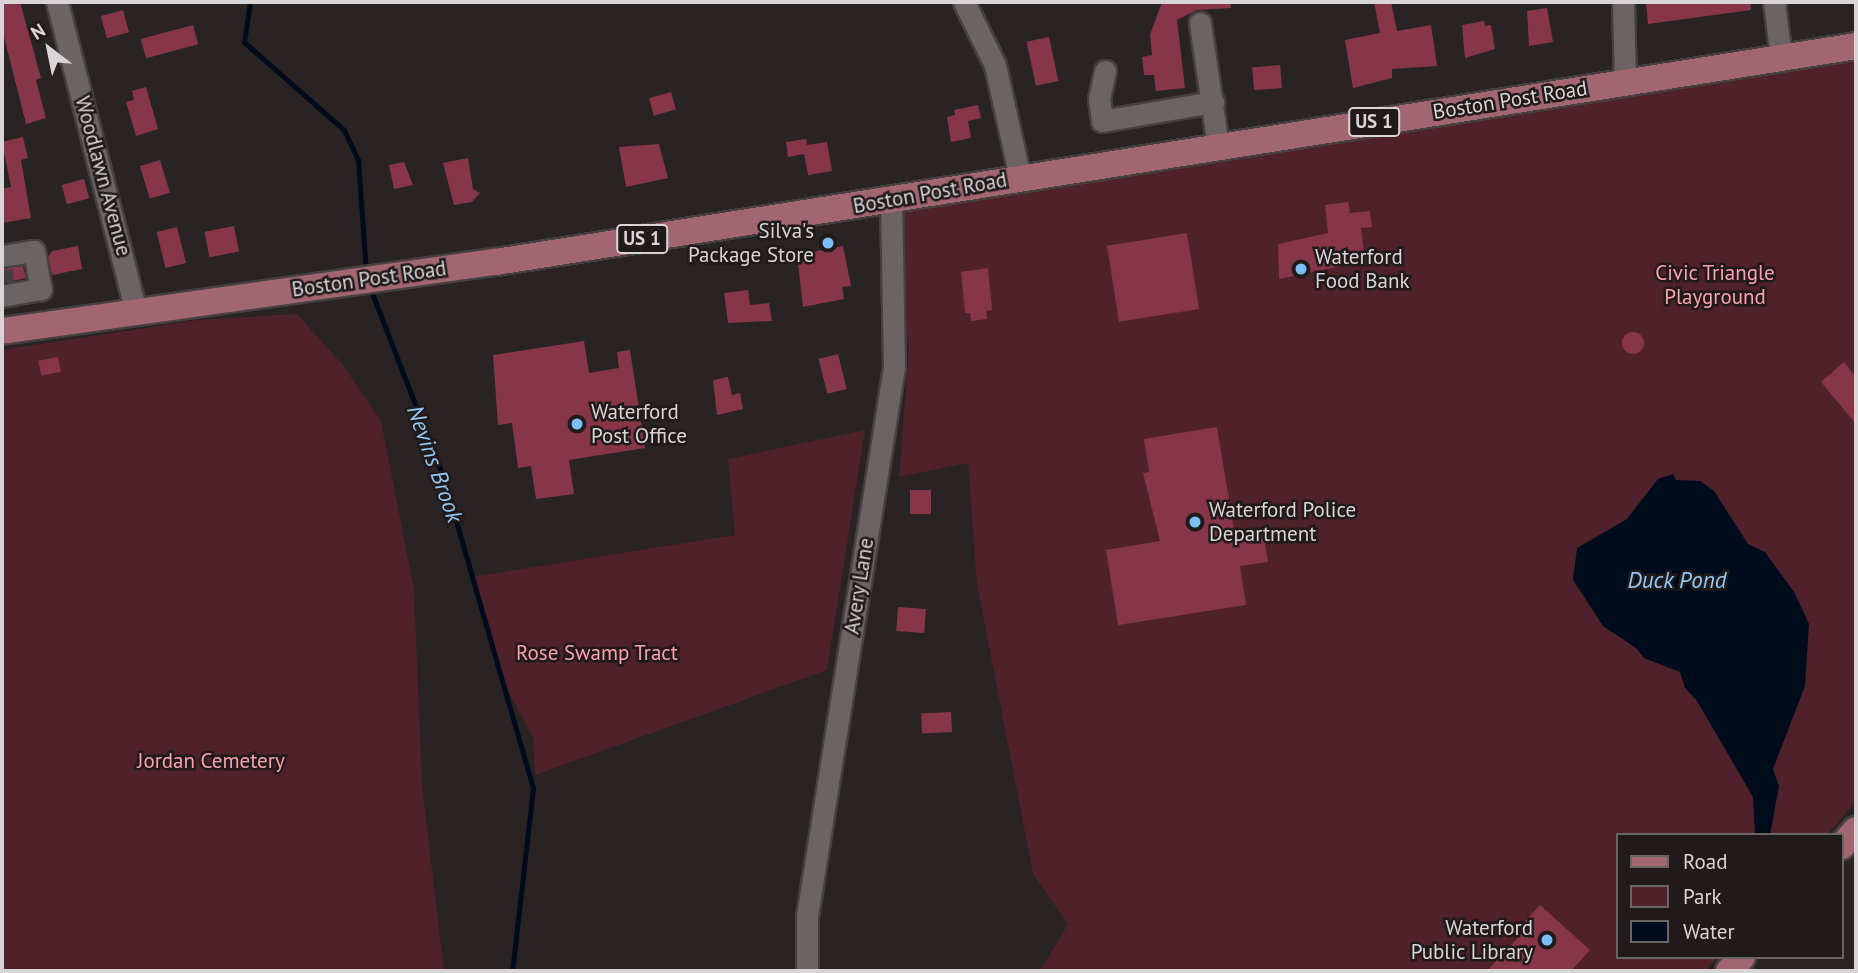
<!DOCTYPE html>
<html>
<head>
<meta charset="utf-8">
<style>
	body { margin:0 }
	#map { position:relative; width:1858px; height:973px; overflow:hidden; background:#292324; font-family:"PT Sans",sans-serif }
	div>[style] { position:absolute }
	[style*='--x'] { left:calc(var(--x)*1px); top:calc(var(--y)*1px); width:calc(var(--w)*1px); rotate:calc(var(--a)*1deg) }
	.green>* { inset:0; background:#4e212b }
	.water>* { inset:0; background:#000b1c }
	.stream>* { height:5px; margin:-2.5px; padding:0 2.5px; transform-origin:2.5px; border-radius:2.5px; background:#000b1c }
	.building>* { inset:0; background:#87364a; transform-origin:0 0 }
	.round { border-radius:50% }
	.minor-tunnel>* { height:21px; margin-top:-10.5px; transform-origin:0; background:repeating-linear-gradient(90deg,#433e3f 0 21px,transparent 0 31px) }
	.roads { filter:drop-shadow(2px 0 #464041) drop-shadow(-2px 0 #464041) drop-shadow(0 2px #464041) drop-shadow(0 -2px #464041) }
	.minor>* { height:21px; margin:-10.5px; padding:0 10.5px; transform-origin:10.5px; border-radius:10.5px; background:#6b6364 }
	.major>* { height:26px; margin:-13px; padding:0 13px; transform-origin:13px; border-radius:13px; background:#a26572 }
	.dots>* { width:19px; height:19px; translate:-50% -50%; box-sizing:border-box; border:4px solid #201a1b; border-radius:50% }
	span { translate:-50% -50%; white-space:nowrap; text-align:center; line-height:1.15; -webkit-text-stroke:5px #201a1b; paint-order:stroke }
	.shield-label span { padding:2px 5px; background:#201a1b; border:2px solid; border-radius:5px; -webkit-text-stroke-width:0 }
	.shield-label { font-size:19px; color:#d9d4d5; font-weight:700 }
	.street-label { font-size:21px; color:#d9d4d5 }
	.poi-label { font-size:21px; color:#d9d4d5 }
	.right { translate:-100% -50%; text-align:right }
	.left { translate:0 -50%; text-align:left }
	.park-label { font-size:21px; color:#fea0b2 }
	.water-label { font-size:23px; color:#92c6f4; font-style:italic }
	.frame { position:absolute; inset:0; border:4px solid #d9d4d5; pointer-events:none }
	.legend { position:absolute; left:1616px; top:833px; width:228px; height:126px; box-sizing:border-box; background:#201a1b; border:2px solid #6a6465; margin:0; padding:9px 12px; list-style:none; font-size:21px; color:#d9d4d5 }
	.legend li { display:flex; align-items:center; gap:14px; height:35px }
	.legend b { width:35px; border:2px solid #6a6465 }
	.north { position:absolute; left:14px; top:14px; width:70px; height:70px; -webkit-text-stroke:5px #201a1b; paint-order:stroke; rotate:328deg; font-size:19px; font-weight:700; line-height:28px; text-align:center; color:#d9d4d5 }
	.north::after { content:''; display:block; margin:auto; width:24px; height:32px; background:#d9d4d5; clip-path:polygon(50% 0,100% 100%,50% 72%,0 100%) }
</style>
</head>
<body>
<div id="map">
	<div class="green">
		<div style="clip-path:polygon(1856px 61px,1856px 801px,1827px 835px,1618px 835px,1618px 957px,1718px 957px,1705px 971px,1040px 971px,1068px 924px,1033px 874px,977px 584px,968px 463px,899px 477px,909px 347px,891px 200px)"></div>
		<div style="clip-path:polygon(297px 314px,342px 364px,381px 421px,414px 590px,422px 785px,444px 971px,2px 971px,2px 350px,198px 320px)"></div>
		<div style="clip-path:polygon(865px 430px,827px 670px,535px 775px,533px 737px,507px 690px,472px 577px,735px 535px,728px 459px)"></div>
	</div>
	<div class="water">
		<div style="clip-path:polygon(1673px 474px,1676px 480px,1700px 481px,1714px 491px,1748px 544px,1765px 552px,1794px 592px,1809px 624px,1805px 686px,1773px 769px,1779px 786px,1770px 835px,1755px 835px,1753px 797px,1697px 701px,1685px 688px,1680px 672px,1644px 658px,1636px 648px,1603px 626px,1573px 580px,1577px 548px,1627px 519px,1658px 479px)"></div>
	</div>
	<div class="stream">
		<div style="--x:250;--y:2;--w:40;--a:98.5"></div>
		<div style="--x:244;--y:42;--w:133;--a:41.3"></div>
		<div style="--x:344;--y:130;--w:33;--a:65"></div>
		<div style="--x:358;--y:160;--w:112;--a:85.9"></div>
		<div style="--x:370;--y:288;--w:202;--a:68.8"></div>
		<div style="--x:443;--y:476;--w:325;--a:73.9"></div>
		<div style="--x:533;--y:788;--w:184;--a:96.5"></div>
	</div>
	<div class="building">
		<div style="clip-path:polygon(2px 2px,20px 2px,41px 78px,36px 80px,46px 118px,26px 124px,2px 29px)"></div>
		<div style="clip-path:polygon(1162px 2px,1230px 2px,1231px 8px,1197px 10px,1177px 20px,1185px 88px,1156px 91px,1154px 75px,1144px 75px,1142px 57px,1152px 55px,1150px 35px)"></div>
		<div style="clip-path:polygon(1374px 2px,1391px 2px,1397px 31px,1431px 25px,1437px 66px,1392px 69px,1392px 78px,1353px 88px,1345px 40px,1380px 33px)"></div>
		<div style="clip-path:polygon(1646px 2px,1750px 2px,1751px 10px,1648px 24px)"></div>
		<div style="clip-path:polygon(1547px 8px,1553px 42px,1529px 46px,1527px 11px)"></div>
		<div style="left:123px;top:10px;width:23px;height:23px;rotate:75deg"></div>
		<div style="clip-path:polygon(1484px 21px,1485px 26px,1491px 25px,1495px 49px,1465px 58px,1462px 25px)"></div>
		<div style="left:193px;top:25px;width:20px;height:54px;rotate:75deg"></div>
		<div style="left:1049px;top:37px;width:45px;height:23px;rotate:78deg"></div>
		<div style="left:1280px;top:65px;width:23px;height:28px;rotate:85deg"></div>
		<div style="clip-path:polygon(146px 87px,158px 129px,136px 136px,126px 102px,134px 100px,132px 91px)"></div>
		<div style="left:671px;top:92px;width:18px;height:23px;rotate:74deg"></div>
		<div style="clip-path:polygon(978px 105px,981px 118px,968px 121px,971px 138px,951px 142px,947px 117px,955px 115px,954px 110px)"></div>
		<div style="clip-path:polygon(23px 137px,28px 158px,21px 160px,31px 218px,2px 223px,2px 189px,11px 187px,2px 142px)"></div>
		<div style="clip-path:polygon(806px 139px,807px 145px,827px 142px,832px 171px,808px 175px,804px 154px,788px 157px,786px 142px)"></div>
		<div style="clip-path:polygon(659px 144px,668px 178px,626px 187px,619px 147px)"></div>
		<div style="clip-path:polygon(468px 158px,473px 189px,480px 193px,472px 202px,454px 205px,443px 163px)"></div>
		<div style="left:160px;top:160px;width:34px;height:21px;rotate:73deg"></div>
		<div style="clip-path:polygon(404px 162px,413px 185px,394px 189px,389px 165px)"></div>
		<div style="left:84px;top:179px;width:20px;height:23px;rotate:75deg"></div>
		<div style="clip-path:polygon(1348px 202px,1350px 213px,1370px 211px,1372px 227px,1361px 228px,1365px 261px,1279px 279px,1278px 244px,1328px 233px,1325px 205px)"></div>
		<div style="left:234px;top:226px;width:26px;height:30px;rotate:79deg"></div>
		<div style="left:177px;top:227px;width:37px;height:21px;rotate:76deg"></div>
		<div style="left:1187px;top:233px;width:77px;height:81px;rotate:81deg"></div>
		<div style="clip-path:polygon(78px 246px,82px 269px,52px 275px,48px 257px,52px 251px)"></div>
		<div style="clip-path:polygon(843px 246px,851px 286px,842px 287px,844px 299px,803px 307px,797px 255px)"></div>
		<div style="clip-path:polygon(23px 266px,26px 278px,2px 283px,2px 269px)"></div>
		<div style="clip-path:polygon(988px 268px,992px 310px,986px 311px,987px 319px,971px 321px,970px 313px,965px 313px,961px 272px)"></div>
		<div style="clip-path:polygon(748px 290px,750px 305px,769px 303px,772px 321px,728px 323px,724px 293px)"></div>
		<div class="round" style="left:1622px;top:332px;width:22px;height:22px"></div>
		<div style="clip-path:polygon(584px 341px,589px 373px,619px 368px,617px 352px,630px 350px,645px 448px,569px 460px,574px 494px,536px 499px,531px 466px,518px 468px,512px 423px,498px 425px,493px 355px)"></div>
		<div style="left:838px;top:354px;width:36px;height:20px;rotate:76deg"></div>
		<div style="left:58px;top:357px;width:15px;height:20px;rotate:79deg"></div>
		<div style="clip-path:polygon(1844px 362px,1856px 377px,1856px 424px,1821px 382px)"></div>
		<div style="clip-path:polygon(728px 377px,732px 395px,740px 393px,743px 409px,717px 415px,713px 380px)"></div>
		<div style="clip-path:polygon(1217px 427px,1236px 542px,1264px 538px,1268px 562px,1240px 566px,1246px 605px,1118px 625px,1106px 550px,1160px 541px,1143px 473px,1149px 472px,1144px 439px)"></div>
		<div style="left:910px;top:490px;width:21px;height:24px"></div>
		<div style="left:898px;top:607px;width:28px;height:24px;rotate:4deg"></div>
		<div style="left:951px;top:712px;width:20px;height:30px;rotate:87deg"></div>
		<div style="clip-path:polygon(1540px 905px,1590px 950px,1571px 971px,1487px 971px,1525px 930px,1521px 926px)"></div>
	</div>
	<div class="minor-tunnel">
		<div style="--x:2;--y:270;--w:14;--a:82"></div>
	</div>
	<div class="roads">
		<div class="minor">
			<div style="--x:57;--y:2;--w:319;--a:75.7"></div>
			<div style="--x:964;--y:2;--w:70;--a:63.8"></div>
			<div style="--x:995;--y:65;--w:116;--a:77.5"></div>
			<div style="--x:1623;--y:2;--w:80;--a:88.6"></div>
			<div style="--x:1774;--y:2;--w:56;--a:82.9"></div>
			<div style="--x:1200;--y:23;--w:124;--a:81.7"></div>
			<div style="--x:1105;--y:71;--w:29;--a:102"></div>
			<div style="--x:1099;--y:99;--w:22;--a:82"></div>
			<div style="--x:1102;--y:121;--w:113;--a:-9.7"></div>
			<div style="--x:2;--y:256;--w:32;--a:-9"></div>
			<div style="--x:34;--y:251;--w:39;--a:80"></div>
			<div style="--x:41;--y:289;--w:40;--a:170"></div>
			<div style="--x:807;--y:971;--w:55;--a:-90"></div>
			<div style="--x:807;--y:916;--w:556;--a:-81"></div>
			<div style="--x:894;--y:367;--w:167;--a:-91"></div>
		</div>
		<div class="major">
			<div style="--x:2;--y:331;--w:499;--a:-8"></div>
			<div style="--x:496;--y:262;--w:1377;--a:-9.02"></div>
			<div style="--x:1842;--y:846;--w:21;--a:-49"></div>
			<div style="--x:1729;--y:971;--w:19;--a:-47"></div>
		</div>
	</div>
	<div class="dots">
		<div style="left:828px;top:243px;background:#7bbef8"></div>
		<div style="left:1301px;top:269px;background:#7bbef8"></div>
		<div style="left:577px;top:424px;background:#7bbef8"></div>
		<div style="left:1195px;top:522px;background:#7bbef8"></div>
		<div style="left:1547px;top:940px;background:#7bbef8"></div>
	</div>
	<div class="shield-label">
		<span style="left:1374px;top:122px">US 1</span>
		<span style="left:642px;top:239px">US 1</span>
	</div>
	<div class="street-label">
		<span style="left:1510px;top:100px;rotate:-9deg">Boston Post Road</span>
		<span style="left:103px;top:176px;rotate:75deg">Woodlawn Avenue</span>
		<span style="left:930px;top:193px;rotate:-10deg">Boston Post Road</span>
		<span style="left:369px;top:279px;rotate:-8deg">Boston Post Road</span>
		<span style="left:859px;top:586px;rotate:-81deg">Avery Lane</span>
	</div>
	<div class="poi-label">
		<span class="right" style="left:814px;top:243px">Silva's<br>Package Store</span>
		<span class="left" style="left:1315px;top:269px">Waterford<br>Food Bank</span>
		<span class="left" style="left:591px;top:424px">Waterford<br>Post Office</span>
		<span class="left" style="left:1209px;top:522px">Waterford Police<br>Department</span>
		<span class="right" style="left:1533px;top:940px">Waterford<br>Public Library</span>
	</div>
	<div class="park-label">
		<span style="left:1715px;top:285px">Civic Triangle<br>Playground</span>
		<span style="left:597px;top:653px">Rose Swamp Tract</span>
		<span style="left:211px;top:761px">Jordan Cemetery</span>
	</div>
	<div class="water-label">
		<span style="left:435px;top:464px;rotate:70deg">Nevins Brook</span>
		<span style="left:1677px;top:580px">Duck Pond</span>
	</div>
	<div class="frame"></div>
	<ul class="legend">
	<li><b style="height:9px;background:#a26572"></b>Road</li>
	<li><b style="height:19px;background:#4e212b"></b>Park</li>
	<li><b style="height:19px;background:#000b1c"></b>Water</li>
	</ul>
	<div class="north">N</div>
</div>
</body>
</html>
